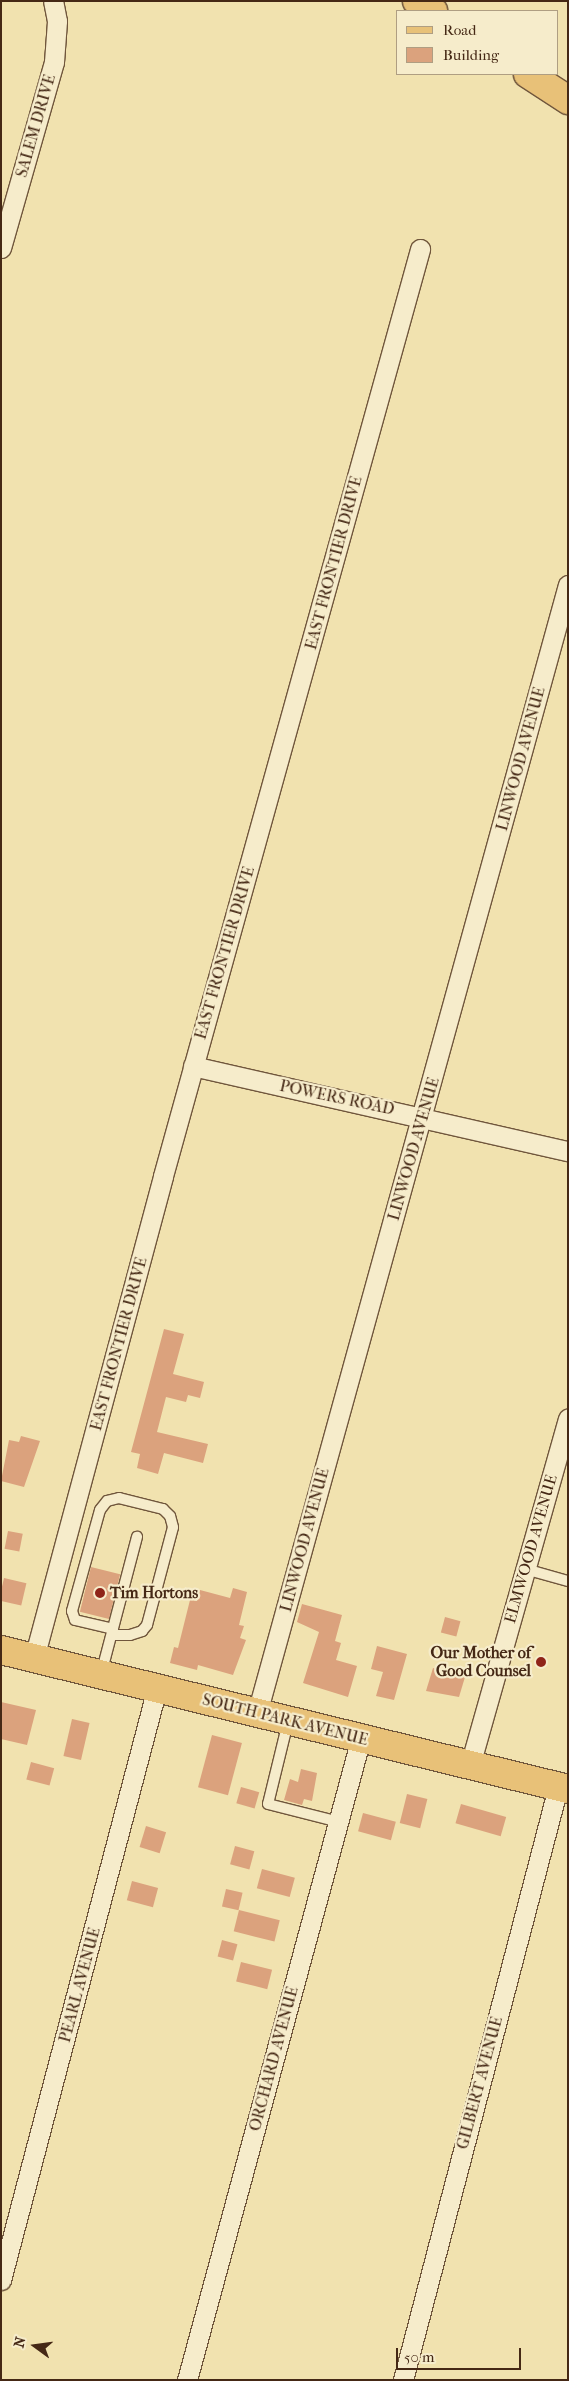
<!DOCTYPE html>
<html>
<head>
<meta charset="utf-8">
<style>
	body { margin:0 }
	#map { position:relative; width:569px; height:2381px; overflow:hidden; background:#f1e2af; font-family:"IM FELL French Canon",serif }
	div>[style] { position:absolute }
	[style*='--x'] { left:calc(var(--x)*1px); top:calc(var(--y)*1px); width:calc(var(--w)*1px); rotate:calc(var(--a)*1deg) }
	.building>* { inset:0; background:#dba27d; transform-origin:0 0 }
	.roads { filter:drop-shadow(1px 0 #70563c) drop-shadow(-1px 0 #70563c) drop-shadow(0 1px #70563c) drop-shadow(0 -1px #70563c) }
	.service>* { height:10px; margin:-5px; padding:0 5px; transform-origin:5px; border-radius:5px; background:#f6eccb }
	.minor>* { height:19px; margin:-9.5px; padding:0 9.5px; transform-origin:9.5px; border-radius:9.5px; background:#f6eccb }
	.primary>* { height:28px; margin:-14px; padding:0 14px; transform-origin:14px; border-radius:14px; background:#e8c178 }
	.motorway>* { height:28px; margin:-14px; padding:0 14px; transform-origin:14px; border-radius:14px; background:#e8c178 }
	.dots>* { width:14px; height:14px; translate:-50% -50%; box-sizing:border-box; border:2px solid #f6eccb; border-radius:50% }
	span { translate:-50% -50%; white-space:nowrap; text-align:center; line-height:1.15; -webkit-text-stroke:4.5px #f6eccb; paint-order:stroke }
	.street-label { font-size:16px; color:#452815 }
	.poi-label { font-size:16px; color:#452815; font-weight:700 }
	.left { translate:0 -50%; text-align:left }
	.right { translate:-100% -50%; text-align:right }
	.frame { position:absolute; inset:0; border:2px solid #452815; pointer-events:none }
	.legend { position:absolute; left:396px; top:10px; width:162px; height:65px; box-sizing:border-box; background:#f6eccb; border:1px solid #af9e82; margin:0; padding:6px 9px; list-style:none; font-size:15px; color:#452815 }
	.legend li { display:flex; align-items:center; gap:10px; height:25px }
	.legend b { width:25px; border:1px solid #af9e82 }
	.north { position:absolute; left:10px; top:2321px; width:50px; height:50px; -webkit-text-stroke:4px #f6eccb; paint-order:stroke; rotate:284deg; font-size:14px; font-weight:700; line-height:20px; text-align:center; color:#452815 }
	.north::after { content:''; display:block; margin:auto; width:18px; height:22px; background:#452815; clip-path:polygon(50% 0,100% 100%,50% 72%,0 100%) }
	.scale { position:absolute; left:396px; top:2348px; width:125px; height:22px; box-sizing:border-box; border:2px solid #452815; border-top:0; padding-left:6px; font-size:15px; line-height:18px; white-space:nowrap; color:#452815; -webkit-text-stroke:4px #f6eccb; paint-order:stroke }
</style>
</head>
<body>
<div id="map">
	<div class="building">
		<div style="clip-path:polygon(164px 1329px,184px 1334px,173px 1374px,204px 1382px,200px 1398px,188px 1395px,186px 1402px,166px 1397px,157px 1432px,208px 1444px,203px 1463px,164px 1453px,158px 1474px,137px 1468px,140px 1454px,131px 1452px)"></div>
		<div style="clip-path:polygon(21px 1436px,40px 1441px,24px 1487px,1px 1481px,9px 1440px,19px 1442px)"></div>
		<div style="left:8px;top:1531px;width:15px;height:18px;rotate:11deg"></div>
		<div style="left:91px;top:1567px;width:30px;height:46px;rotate:14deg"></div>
		<div style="left:4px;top:1578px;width:23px;height:23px;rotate:13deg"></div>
		<div style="clip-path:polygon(233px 1588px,247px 1592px,239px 1625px,244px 1626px,240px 1638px,246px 1640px,233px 1675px,198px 1665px,197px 1670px,170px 1663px,174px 1647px,178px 1648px,190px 1600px,197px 1601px,200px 1590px,230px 1598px)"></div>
		<div style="clip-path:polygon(302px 1604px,342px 1615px,335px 1641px,341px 1643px,336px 1660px,357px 1666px,348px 1697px,303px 1683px,319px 1632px,297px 1622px)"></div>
		<div style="left:445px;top:1617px;width:16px;height:16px;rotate:15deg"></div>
		<div style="clip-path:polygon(377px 1646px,407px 1654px,394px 1700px,376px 1696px,383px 1672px,371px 1669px)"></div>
		<div style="clip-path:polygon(433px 1668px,465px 1677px,459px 1697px,426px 1691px)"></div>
		<div style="clip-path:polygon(1px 1702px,36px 1710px,27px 1745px,1px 1739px)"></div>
		<div style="left:72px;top:1719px;width:18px;height:38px;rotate:13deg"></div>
		<div style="left:212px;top:1735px;width:31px;height:54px;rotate:15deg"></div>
		<div style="left:31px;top:1762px;width:24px;height:18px;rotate:15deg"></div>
		<div style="clip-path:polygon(301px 1769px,317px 1773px,312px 1801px,304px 1799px,302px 1805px,284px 1800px,290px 1779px,298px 1782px)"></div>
		<div style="left:241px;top:1787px;width:19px;height:17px;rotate:16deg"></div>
		<div style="left:407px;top:1794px;width:21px;height:30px;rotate:14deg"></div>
		<div style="left:461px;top:1804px;width:47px;height:20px;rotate:16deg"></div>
		<div style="left:363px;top:1813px;width:34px;height:19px;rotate:15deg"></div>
		<div style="left:146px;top:1826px;width:21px;height:22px;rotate:17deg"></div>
		<div style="left:235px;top:1846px;width:20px;height:19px;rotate:15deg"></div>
		<div style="left:262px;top:1869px;width:34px;height:20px;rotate:15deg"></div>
		<div style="left:132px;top:1881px;width:27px;height:20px;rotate:15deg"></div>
		<div style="left:226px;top:1889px;width:17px;height:18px;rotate:13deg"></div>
		<div style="left:239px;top:1910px;width:42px;height:22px;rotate:14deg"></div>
		<div style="left:222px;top:1940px;width:16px;height:17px;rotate:15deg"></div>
		<div style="left:241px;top:1962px;width:32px;height:20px;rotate:14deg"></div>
	</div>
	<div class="roads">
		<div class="service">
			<div style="--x:525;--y:1569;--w:45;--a:15.6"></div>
			<div style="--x:112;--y:1635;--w:18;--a:0"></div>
			<div style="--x:130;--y:1635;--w:13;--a:-18"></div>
			<div style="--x:142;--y:1631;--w:8;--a:-50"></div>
			<div style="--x:147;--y:1625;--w:101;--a:-75.1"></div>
			<div style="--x:173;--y:1527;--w:11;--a:-105"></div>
			<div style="--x:170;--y:1516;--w:10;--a:-135"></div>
			<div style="--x:163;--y:1509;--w:45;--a:-166"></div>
			<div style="--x:119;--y:1498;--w:12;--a:166"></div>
			<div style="--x:107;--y:1501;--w:11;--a:128"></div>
			<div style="--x:100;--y:1510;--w:105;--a:105.5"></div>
			<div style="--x:72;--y:1611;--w:9;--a:72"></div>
			<div style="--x:75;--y:1620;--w:39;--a:13"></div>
			<div style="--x:101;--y:1674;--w:142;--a:-75.3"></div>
			<div style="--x:288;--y:1722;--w:84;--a:103.7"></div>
			<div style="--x:268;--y:1804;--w:73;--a:14.2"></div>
		</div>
		<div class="minor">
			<div style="--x:1;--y:248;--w:193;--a:-74.1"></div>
			<div style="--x:54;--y:62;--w:41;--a:-85.8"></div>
			<div style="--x:57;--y:21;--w:20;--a:-101"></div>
			<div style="--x:193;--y:1066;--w:385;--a:12.8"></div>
			<div style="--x:34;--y:1658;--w:499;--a:-75"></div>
			<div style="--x:163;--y:1176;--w:962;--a:-74.5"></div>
			<div style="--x:257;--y:1713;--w:1170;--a:-74.59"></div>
			<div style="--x:470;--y:1765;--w:360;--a:-74.2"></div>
			<div style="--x:1;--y:2280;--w:612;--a:-75.24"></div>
			<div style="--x:187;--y:2380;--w:665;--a:-74.84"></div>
			<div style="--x:403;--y:2380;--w:613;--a:-75.35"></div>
		</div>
		<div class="primary">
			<div style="--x:1;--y:1650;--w:584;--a:13.77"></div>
		</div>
		<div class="motorway">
			<div style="--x:417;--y:1;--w:19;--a:32"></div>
			<div style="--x:528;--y:74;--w:48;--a:33"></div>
		</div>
	</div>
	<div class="dots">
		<div style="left:100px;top:1593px;background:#8f2418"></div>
		<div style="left:541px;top:1662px;background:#8f2418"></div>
	</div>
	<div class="street-label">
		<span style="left:36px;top:126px;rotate:-74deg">SALEM DRIVE</span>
		<span style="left:334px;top:563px;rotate:-75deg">EAST FRONTIER DRIVE</span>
		<span style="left:521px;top:759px;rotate:-75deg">LINWOOD AVENUE</span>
		<span style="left:225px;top:953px;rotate:-74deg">EAST FRONTIER DRIVE</span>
		<span style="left:337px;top:1098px;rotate:12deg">POWERS ROAD</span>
		<span style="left:414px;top:1149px;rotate:-74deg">LINWOOD AVENUE</span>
		<span style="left:119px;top:1344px;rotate:-75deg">EAST FRONTIER DRIVE</span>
		<span style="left:305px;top:1540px;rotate:-75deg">LINWOOD AVENUE</span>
		<span style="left:531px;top:1549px;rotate:-74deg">ELMWOOD AVENUE</span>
		<span style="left:285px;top:1720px;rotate:14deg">SOUTH PARK AVENUE</span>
		<span style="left:80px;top:1985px;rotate:-75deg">PEARL AVENUE</span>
		<span style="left:274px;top:2059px;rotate:-75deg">ORCHARD AVENUE</span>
		<span style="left:480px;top:2083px;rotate:-75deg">GILBERT AVENUE</span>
	</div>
	<div class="poi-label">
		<span class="left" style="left:110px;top:1593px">Tim Hortons</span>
		<span class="right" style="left:531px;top:1662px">Our Mother of<br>Good Counsel</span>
	</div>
	<div class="frame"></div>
	<ul class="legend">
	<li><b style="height:6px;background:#e8c178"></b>Road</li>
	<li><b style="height:14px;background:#dba27d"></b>Building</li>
	</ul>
	<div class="north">N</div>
	<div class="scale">50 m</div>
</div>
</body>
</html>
